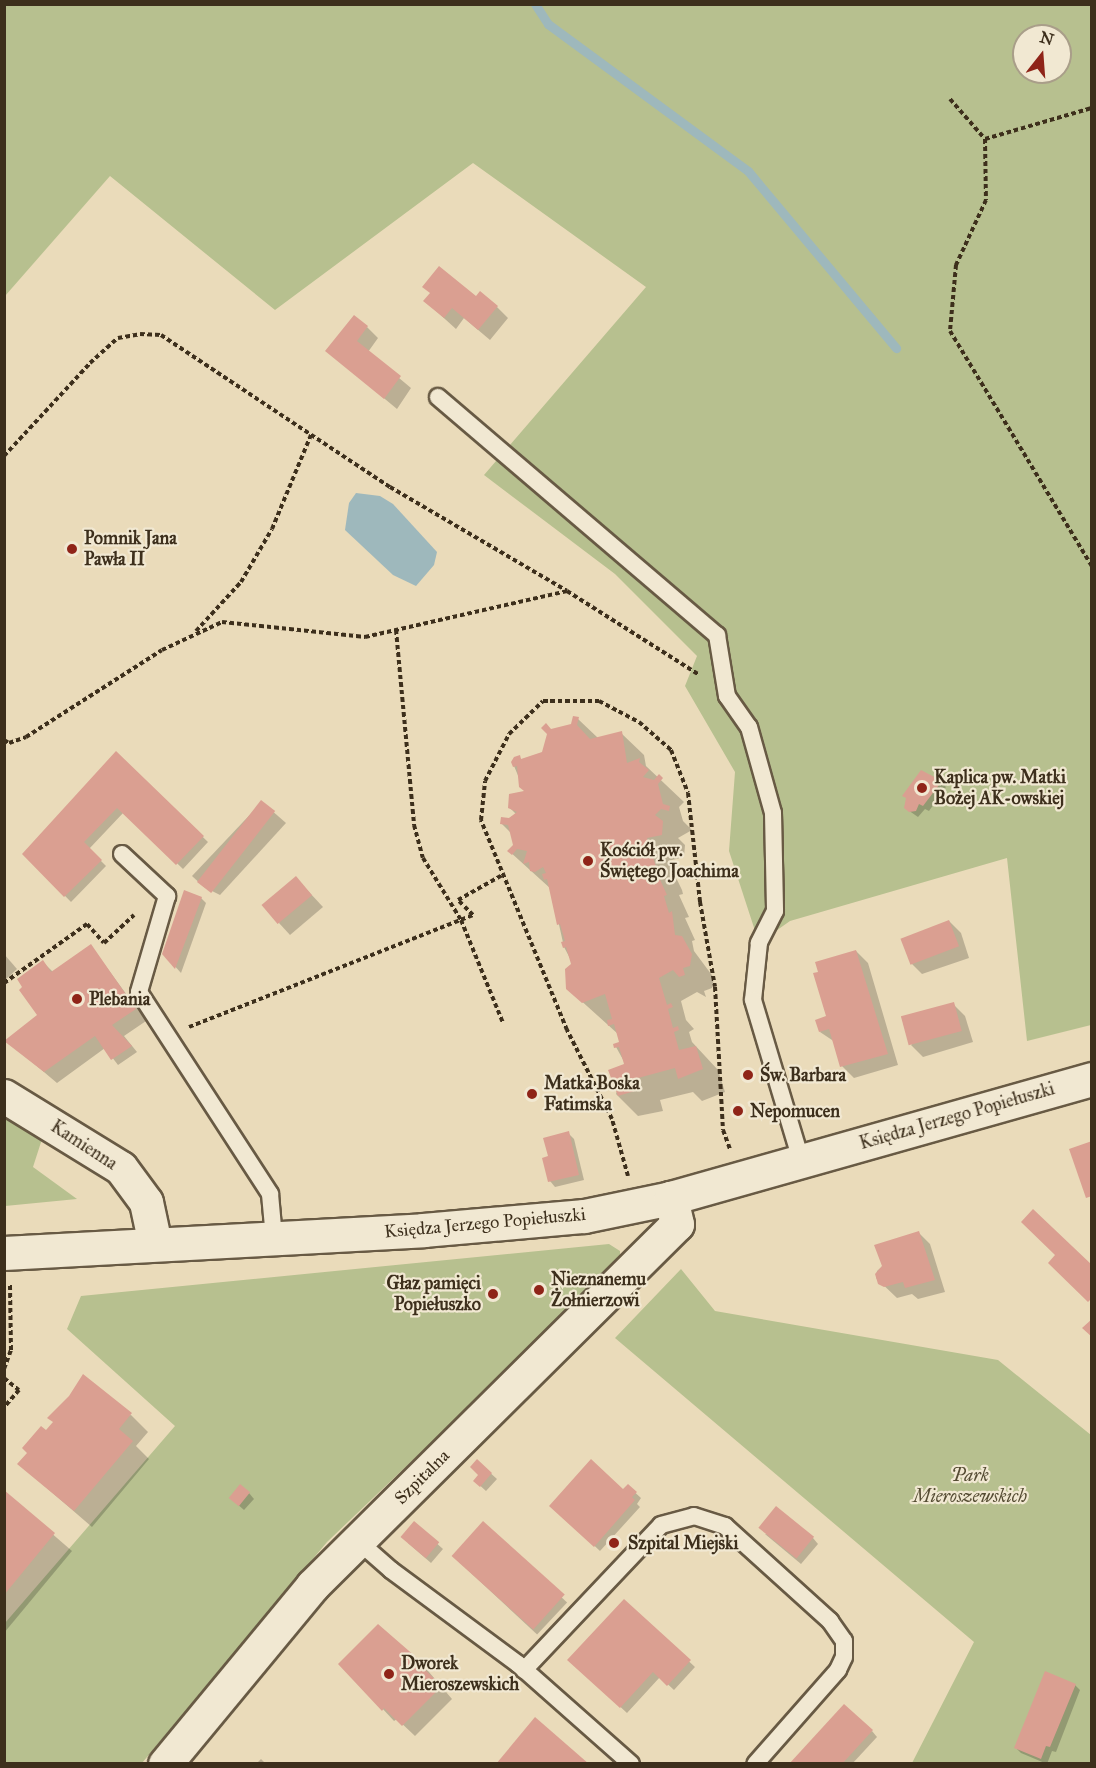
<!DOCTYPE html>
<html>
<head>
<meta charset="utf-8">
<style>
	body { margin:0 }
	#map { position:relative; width:1096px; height:1768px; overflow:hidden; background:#eadbba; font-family:"IM FELL Great Primer",serif }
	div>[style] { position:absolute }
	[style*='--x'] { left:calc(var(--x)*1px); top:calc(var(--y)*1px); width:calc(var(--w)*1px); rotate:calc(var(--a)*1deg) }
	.green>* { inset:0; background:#b7c08f }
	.water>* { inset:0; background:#9eb8bc }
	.shadow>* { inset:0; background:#0003; transform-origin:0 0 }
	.stream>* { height:9px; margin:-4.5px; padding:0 4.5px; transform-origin:4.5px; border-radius:4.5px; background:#9eb8bc }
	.building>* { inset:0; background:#da9f91; transform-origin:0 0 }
	.path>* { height:4px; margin-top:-2px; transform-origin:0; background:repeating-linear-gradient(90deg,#3d2f1c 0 4.5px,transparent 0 7.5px) }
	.roads { filter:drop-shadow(2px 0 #685a44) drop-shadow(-2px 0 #685a44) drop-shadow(0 2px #685a44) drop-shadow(0 -2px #685a44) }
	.lane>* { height:16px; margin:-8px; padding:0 8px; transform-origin:8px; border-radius:8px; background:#f1e8d2 }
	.street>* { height:33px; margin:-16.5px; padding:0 16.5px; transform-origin:16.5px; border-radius:16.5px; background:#f1e8d2 }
	.dots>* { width:16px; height:16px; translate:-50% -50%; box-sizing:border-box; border:3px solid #f1e8d2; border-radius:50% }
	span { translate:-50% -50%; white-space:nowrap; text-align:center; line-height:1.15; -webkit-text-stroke:4.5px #f1e8d2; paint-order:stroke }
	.poi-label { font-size:18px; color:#3d2f1c; font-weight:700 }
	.left { translate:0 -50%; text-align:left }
	.right { translate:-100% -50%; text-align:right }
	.street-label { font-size:18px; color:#3d2f1c }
	.park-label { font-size:18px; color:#554c33; font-style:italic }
	.frame { position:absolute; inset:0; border:6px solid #3d2f1c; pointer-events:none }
	.north { position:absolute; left:1012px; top:24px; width:60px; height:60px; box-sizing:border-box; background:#f1e8d2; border:2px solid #a99e89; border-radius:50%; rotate:17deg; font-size:16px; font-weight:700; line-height:24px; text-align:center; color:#3d2f1c }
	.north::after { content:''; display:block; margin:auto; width:21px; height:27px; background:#8f2418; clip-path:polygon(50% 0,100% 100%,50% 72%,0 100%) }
</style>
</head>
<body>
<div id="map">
	<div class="green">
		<div style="clip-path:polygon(evenodd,5px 5px,1091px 5px,1091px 1025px,1027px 1041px,1007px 858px,790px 921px,759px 943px,729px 851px,735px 772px,685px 686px,697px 656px,615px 574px,484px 475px,646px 287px,473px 163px,275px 310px,110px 176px,5px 296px,5px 5px,1024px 36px,1060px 36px,1060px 72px,1024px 72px,1024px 36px)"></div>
		<div style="clip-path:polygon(5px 1113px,43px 1136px,33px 1167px,77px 1199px,5px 1206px)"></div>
		<div style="clip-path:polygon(609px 1244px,620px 1251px,620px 1262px,327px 1542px,142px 1763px,5px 1764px,5px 1623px,175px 1426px,67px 1329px,81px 1296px)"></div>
		<div style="clip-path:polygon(681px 1269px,715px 1311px,998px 1360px,1091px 1435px,1091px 1763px,912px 1763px,974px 1642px,615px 1338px)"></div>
	</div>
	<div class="water">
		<div style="clip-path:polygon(356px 493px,380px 496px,393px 504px,437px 552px,434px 565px,416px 586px,393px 575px,345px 530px,349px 503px)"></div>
	</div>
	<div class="shadow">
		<div style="clip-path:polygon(476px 298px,497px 307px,508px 318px,490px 340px,464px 318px,456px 329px,425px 301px)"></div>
		<div style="clip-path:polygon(367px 327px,378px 338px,368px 352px,411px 388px,397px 409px,327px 351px)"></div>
		<div style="clip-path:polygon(578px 719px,598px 738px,621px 733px,644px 755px,646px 766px,684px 802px,679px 807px,683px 821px,692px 830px,678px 838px,685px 845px,684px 857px,668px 861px,682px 890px,683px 894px,679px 895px,689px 917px,685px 918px,695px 940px,692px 941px,694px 951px,714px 978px,712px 988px,704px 991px,706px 997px,697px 992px,681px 1001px,686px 1020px,694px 1029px,689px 1032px,692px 1042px,718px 1070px,725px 1092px,702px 1101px,693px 1092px,660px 1100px,663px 1111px,638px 1116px,616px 1094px,626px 1065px,616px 1047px,621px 1043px,618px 1034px,567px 988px,573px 964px,564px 947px,551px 889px,509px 851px,515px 845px,512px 834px,501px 823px,516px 814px,510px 808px,525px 792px,514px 766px,519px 757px,522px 760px,543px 753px,551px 730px,572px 725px)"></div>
		<div style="clip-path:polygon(116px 753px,208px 842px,183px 869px,124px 812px,89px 849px,106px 866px,71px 902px,24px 854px)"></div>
		<div style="clip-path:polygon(941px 782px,946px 787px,929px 811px,925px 809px,918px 817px,905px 808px)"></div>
		<div style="clip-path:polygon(262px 802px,286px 823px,220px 895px,204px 887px,192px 876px)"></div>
		<div style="clip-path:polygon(296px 878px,323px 907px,290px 935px,279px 923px)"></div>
		<div style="clip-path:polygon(201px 898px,206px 903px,181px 973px,164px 954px)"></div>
		<div style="clip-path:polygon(949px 921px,961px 933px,969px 958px,922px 974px,910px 962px)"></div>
		<div style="clip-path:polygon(91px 946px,146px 1021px,124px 1036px,137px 1052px,118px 1065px,105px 1048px,57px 1083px,7px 1041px,39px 1016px,43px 962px,53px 972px)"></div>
		<div style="clip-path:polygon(856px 951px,868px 963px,898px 1065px,854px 1078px,842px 1066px,835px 1042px,820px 1032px)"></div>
		<div style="clip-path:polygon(4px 954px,17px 969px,4px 981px)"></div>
		<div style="clip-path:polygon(953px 1004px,965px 1016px,973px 1042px,923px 1057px,911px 1045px)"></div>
		<div style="clip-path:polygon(568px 1133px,574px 1139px,584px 1180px,555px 1187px,550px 1181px,550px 1157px)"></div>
		<div style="clip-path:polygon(919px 1233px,930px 1244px,945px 1292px,918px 1299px,912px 1294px,897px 1298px,876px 1278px,877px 1271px)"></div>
		<div style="clip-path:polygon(131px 1415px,148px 1432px,136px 1446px,149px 1459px,92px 1527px,19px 1464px,46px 1432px)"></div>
		<div style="clip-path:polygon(477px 1461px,497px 1479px,486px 1491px,475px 1481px,480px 1475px)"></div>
		<div style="clip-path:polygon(628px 1486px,641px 1498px,637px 1504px,640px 1507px,600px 1551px,551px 1505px,623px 1492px)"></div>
		<div style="clip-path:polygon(4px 1492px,72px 1551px,4px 1633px)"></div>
		<div style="clip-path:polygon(249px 1493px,254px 1499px,244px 1510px,236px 1503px)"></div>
		<div style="clip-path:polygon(414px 1523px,443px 1549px,431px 1563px,408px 1543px)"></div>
		<div style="left:483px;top:1524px;width:115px;height:44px;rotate:43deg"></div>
		<div style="clip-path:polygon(765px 1534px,813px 1538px,818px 1544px,801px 1564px)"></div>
		<div style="clip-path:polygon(624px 1601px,695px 1667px,674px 1690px,660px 1677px,627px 1713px,575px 1665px)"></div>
		<div style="clip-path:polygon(379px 1626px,423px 1665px,452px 1699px,415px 1736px,397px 1719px,394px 1721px,341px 1664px)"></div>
		<div style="clip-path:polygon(1075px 1685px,1080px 1690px,1056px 1752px,1052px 1751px,1047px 1764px,1021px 1753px,1016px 1748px)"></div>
		<div style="clip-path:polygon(872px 1731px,877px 1737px,852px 1764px,791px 1764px)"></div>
		<div style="clip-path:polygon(261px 1759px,266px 1764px,256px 1764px)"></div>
	</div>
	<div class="stream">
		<div style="--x:535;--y:4;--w:24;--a:57"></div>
		<div style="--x:548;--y:24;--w:248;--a:36.3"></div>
		<div style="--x:748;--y:171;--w:231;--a:50.1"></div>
	</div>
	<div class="building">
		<div style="clip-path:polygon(439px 266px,476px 296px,480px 291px,498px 306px,478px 330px,452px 308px,444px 318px,423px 301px,430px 293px,422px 287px)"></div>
		<div style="clip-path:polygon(354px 315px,368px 326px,357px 341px,401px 376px,384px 399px,325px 351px)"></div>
		<div style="clip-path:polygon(573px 716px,579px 717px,577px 725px,590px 739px,622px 731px,627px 763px,640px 758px,639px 762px,649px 770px,643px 777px,654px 780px,659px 774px,663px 778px,658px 784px,663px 804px,670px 806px,669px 811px,661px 809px,655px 815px,663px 821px,662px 835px,647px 838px,649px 844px,653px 843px,655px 849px,651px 850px,656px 867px,659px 866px,661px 872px,657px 873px,667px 895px,664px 896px,669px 913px,672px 911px,675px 935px,682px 936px,692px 954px,690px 966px,683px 968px,685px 975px,679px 977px,673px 970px,659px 978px,667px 1005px,671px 1003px,673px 1007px,668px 1009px,673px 1028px,678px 1026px,679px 1030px,674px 1032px,679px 1050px,696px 1046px,703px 1069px,678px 1079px,675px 1068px,638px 1078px,641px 1089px,618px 1096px,608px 1070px,624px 1064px,619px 1047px,614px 1048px,613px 1044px,619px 1042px,614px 1024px,608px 1026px,607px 1020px,612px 1019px,605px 994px,582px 1003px,566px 989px,565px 969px,571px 964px,566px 947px,563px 948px,561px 942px,565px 941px,560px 924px,557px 925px,547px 879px,544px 880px,542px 874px,546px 873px,543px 867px,535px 872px,530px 871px,529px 862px,523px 864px,527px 851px,517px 849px,512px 855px,507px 851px,513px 845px,508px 825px,500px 824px,501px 817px,509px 818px,517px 812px,508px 808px,509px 794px,524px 791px,519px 787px,517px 766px,513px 767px,511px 762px,514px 757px,520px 755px,521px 759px,542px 752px,547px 734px,541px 728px,546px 723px,551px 729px,571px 724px)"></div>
		<div style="clip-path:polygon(116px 751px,204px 836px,176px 865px,117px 808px,84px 842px,102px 860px,64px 897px,22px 854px)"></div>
		<div style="clip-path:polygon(921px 770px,942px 781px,923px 806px,919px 804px,916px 811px,909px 812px,904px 808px,906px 798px,902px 796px)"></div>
		<div style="left:261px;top:800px;width:18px;height:104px;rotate:38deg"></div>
		<div style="left:296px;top:876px;width:25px;height:45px;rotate:50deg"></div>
		<div style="clip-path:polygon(184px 890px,202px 897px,175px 969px,162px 954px)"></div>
		<div style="left:949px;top:920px;width:28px;height:52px;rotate:69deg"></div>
		<div style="clip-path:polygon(91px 944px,136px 1009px,112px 1025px,132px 1046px,111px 1060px,95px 1036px,44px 1072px,4px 1041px,37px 1015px,19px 990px,22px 987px,17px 979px,43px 960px,51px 972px)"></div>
		<div style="clip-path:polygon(856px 950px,888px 1054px,840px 1067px,829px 1029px,819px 1032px,815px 1020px,826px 1016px,813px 973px,818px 972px,815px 962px)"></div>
		<div style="left:954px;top:1002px;width:30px;height:55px;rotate:75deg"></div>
		<div style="clip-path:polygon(569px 1131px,579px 1175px,548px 1182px,542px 1158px,548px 1156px,543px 1138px)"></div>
		<div style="clip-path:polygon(1092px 1141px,1092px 1196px,1086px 1198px,1069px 1149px)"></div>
		<div style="clip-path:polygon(1033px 1209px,1092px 1265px,1092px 1298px,1088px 1302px,1048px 1263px,1055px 1255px,1021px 1222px)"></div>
		<div style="clip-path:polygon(919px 1231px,935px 1280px,905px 1288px,903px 1282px,884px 1287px,878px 1284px,875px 1274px,882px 1266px,874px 1245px)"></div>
		<div style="clip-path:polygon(1092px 1319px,1092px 1337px,1082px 1328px)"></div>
		<div style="clip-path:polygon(83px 1374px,132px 1413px,119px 1429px,133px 1441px,74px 1511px,17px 1464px,27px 1453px,22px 1448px,41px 1426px,46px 1430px,53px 1422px,47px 1418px,69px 1396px)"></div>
		<div style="clip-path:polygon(477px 1459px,492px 1473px,480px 1487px,473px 1481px,478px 1475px,470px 1467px)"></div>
		<div style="clip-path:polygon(591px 1459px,623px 1489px,628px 1484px,637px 1492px,632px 1497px,635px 1500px,594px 1547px,549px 1506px)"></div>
		<div style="left:240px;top:1484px;width:13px;height:18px;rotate:39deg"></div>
		<div style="clip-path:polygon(4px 1490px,55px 1533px,4px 1595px)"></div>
		<div style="left:776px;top:1506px;width:49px;height:28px;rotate:39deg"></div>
		<div style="left:414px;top:1521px;width:33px;height:21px;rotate:40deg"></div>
		<div style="left:483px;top:1521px;width:110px;height:47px;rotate:42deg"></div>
		<div style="clip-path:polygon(624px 1599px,691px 1660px,667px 1686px,653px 1672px,620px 1708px,567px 1660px)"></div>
		<div style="clip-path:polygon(378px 1624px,424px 1664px,421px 1666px,442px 1686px,402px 1726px,384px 1708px,382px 1711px,338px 1664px)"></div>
		<div style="clip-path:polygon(1045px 1671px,1076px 1684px,1050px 1747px,1046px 1746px,1041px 1759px,1014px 1748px)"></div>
		<div style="clip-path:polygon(844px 1704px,873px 1730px,842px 1764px,789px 1764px)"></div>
		<div style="clip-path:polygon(535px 1717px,589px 1764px,496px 1764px)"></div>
	</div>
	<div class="path">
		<div style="--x:950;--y:99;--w:53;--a:48.8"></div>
		<div style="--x:985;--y:139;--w:61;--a:89.1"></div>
		<div style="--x:986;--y:200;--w:72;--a:114.8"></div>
		<div style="--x:956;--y:265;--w:66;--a:95.2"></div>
		<div style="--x:950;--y:331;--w:275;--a:58.9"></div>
		<div style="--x:985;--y:139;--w:111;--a:-16.2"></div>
		<div style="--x:4;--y:456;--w:127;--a:-47.2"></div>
		<div style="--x:90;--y:363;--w:38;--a:-42"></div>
		<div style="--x:118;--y:338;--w:22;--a:-10"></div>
		<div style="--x:140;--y:334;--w:21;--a:3"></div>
		<div style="--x:161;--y:335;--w:275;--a:33.6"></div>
		<div style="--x:390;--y:487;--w:205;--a:30.4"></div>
		<div style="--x:567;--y:591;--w:155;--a:32.4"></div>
		<div style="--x:396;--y:630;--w:196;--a:84.7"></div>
		<div style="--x:414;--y:825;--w:34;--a:75"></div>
		<div style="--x:423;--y:858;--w:73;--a:58.5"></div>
		<div style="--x:461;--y:920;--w:111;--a:67.8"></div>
		<div style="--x:196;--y:631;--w:67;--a:-47.4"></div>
		<div style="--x:241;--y:582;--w:61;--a:-59.7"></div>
		<div style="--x:272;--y:529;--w:102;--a:-67.5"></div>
		<div style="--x:4;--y:740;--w:6;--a:31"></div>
		<div style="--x:9;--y:743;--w:18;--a:-19"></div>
		<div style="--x:26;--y:737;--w:161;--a:-32.6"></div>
		<div style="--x:162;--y:650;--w:66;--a:-25"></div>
		<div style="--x:222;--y:622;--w:144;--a:6"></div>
		<div style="--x:365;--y:637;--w:207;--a:-12.8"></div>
		<div style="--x:4;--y:983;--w:102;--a:-35.4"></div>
		<div style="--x:87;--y:924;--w:25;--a:48"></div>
		<div style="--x:104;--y:943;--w:41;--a:-43"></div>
		<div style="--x:189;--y:1027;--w:305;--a:-21.5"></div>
		<div style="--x:473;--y:915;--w:21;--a:-135"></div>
		<div style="--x:458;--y:900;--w:53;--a:-29.5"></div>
		<div style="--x:628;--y:1176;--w:59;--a:-105.7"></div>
		<div style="--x:612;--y:1119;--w:100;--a:-116.8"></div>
		<div style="--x:567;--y:1030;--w:227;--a:-112.3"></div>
		<div style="--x:481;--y:820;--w:39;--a:-84"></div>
		<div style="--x:485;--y:781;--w:53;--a:-62.9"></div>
		<div style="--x:509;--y:734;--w:47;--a:-44.1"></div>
		<div style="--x:543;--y:701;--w:56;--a:0"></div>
		<div style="--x:599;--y:701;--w:45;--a:27.7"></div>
		<div style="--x:639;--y:722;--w:43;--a:41.2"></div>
		<div style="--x:671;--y:750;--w:46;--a:68.4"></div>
		<div style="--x:688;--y:793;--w:110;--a:83.7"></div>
		<div style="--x:700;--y:902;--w:86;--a:80"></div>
		<div style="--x:715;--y:987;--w:143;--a:86.8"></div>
		<div style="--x:723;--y:1130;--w:20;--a:70"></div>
		<div style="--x:4;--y:1369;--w:20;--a:-70"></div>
		<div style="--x:11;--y:1350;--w:66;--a:-90.9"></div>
		<div style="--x:4;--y:1378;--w:19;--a:39"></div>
		<div style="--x:19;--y:1390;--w:23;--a:131"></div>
	</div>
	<div class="roads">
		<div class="lane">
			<div style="--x:438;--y:397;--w:367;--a:40.5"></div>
			<div style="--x:717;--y:635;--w:62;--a:80.7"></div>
			<div style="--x:727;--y:696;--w:38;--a:55"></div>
			<div style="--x:749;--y:727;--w:89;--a:74.4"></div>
			<div style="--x:773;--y:813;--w:98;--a:88.8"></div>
			<div style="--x:775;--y:911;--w:36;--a:117"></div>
			<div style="--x:759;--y:943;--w:57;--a:96"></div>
			<div style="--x:753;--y:1000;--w:167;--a:73.3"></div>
			<div style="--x:122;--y:854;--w:62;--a:43"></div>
			<div style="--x:167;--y:896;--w:100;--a:106.3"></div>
			<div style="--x:139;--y:992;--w:241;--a:57"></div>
			<div style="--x:270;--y:1194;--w:44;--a:84.8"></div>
			<div style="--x:358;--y:1541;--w:44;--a:41.3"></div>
			<div style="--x:391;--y:1570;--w:158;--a:36.5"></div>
			<div style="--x:518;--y:1664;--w:151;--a:41.5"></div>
			<div style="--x:524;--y:1670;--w:199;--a:-46.6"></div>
			<div style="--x:661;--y:1525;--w:34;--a:-15"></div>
			<div style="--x:694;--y:1516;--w:33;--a:18"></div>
			<div style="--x:725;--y:1526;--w:142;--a:42.1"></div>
			<div style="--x:830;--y:1621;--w:24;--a:55"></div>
			<div style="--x:844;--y:1641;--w:16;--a:90"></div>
			<div style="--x:844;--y:1657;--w:14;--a:115"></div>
			<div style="--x:838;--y:1670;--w:125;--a:131.4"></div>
		</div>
		<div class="street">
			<div style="--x:4;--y:1096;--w:137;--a:31.6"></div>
			<div style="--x:121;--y:1168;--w:42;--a:53.7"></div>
			<div style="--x:146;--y:1202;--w:43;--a:77.9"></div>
			<div style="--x:4;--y:1253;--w:420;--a:-3.1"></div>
			<div style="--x:423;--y:1230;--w:162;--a:-5"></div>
			<div style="--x:584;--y:1216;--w:89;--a:-11.7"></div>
			<div style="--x:671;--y:1198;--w:437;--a:-15.8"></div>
			<div style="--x:165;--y:1764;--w:231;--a:-50.4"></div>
			<div style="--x:312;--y:1586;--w:514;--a:-44.76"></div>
			<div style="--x:677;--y:1224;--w:27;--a:-103"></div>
		</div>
	</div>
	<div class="dots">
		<div style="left:72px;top:549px;background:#8f2418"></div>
		<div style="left:922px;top:788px;background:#8f2418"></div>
		<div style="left:588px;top:861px;background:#8f2418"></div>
		<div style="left:77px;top:999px;background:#8f2418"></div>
		<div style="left:748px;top:1075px;background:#8f2418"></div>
		<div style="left:532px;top:1094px;background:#8f2418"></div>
		<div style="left:738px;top:1111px;background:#8f2418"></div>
		<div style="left:539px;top:1290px;background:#8f2418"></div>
		<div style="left:493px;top:1294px;background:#8f2418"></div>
		<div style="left:614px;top:1543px;background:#8f2418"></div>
		<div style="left:389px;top:1674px;background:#8f2418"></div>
	</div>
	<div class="poi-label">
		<span class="left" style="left:84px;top:549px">Pomnik Jana<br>Pawła II</span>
		<span class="left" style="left:934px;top:788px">Kaplica pw. Matki<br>Bożej AK-owskiej</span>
		<span class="left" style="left:600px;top:861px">Kościół pw.<br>Świętego Joachima</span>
		<span class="left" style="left:89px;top:999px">Plebania</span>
		<span class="left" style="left:760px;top:1075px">Św. Barbara</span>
		<span class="left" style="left:544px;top:1094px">Matka Boska<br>Fatimska</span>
		<span class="left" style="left:750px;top:1111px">Nepomucen</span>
		<span class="left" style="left:551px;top:1290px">Nieznanemu<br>Żołnierzowi</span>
		<span class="right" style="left:481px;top:1294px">Głaz pamięci<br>Popiełuszko</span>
		<span class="left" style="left:628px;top:1543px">Szpital Miejski</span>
		<span class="left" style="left:401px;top:1674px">Dworek<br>Mieroszewskich</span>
	</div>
	<div class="street-label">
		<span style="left:957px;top:1116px;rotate:-16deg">Księdza Jerzego Popiełuszki</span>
		<span style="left:84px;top:1145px;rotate:33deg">Kamienna</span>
		<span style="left:485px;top:1223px;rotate:-5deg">Księdza Jerzego Popiełuszki</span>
		<span style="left:422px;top:1477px;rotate:-45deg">Szpitalna</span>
	</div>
	<div class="park-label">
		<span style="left:970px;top:1486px">Park<br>Mieroszewskich</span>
	</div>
	<div class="frame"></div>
	<div class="north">N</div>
</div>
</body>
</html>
